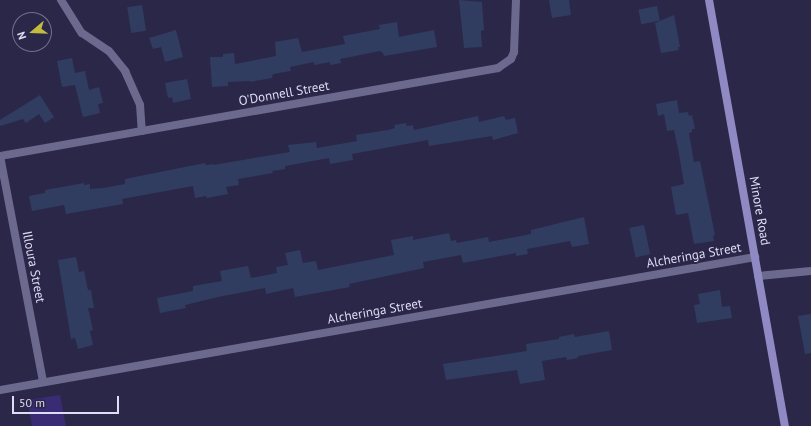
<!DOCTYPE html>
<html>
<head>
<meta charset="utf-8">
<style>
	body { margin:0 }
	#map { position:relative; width:811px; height:426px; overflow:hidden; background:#2b2749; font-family:"PT Sans",sans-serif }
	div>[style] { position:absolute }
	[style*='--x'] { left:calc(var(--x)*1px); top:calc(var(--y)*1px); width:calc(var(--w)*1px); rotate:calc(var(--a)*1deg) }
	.green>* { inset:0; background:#392c74 }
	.building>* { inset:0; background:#303d60; transform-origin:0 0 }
	.street>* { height:8px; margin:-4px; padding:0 4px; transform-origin:4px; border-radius:4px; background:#6b698d }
	.secondary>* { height:8px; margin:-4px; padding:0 4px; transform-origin:4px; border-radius:4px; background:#8f8ac4 }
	span { translate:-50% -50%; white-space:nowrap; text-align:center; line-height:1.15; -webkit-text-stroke:4px #2b2749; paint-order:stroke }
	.street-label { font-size:13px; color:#deddf4 }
	.north { position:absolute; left:12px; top:12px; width:40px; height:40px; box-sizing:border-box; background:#2b2749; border:1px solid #73708d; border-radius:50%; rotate:251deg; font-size:11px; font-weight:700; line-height:16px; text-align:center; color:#deddf4 }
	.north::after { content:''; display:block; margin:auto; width:14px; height:18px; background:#c2bd3f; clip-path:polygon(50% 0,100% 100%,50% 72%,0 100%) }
	.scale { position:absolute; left:12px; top:396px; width:107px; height:18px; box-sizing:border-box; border:2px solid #deddf4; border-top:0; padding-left:5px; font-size:12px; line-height:14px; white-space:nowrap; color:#deddf4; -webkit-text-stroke:3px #2b2749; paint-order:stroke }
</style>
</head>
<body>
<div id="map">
	<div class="green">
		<div style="clip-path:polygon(60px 395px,66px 426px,32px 426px,27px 400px)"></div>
	</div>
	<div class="building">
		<div style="clip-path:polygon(459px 0,482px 2px,484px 30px,481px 31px,482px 47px,464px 48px)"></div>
		<div style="clip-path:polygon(549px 0,569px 0,571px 15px,552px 18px)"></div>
		<div style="left:142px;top:5px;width:26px;height:15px;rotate:81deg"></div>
		<div style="left:657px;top:6px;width:15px;height:19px;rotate:79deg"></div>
		<div style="clip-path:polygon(674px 15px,680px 47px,678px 47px,679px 50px,661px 53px,655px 23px)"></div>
		<div style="clip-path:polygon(397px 22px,399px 37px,434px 30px,437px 47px,384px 56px,383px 53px,380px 51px,340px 59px,341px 63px,330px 65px,330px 62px,314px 65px,314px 62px,290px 67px,291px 71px,273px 74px,272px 78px,250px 82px,250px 81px,228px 82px,228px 86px,212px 87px,210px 57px,223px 57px,223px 54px,234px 53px,235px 64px,276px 56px,275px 42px,298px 38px,302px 52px,345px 44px,343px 36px,380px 29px,379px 25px)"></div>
		<div style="clip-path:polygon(176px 30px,183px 57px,165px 62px,161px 47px,153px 49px,149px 38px)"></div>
		<div style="clip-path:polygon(72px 58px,75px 73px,85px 71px,89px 90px,99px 87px,103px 103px,98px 104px,100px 113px,83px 117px,75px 85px,62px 87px,57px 61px)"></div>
		<div style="clip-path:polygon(187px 79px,191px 99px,173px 103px,172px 97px,168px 98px,165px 83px)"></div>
		<div style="clip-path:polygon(40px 95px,54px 117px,45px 123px,39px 114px,26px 123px,23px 119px,0 126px,0 120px)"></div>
		<div style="clip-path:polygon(677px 100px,679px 113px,688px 112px,689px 116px,692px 115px,695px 129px,692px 129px,692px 132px,689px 133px,694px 162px,700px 161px,715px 235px,713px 236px,714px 241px,694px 244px,688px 213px,676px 215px,671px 187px,684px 184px,679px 154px,674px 130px,667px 131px,664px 114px,658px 116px,656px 104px)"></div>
		<div style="clip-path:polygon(478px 116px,479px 122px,504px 116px,506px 120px,515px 118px,518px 133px,493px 140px,492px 136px,429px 146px,428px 140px,352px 154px,353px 160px,330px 164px,329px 158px,285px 166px,285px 169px,272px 171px,273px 173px,238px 179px,239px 185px,226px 187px,228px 194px,207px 198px,206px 196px,195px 198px,193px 186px,122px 199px,123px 204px,66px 214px,64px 205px,32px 211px,29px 196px,45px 193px,45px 190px,84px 183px,84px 185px,90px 184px,90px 189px,103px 188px,125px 184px,125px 179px,205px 163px,206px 165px,213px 164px,213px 165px,290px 152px,288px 145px,316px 142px,317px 148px,357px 141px,356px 135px,388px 130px,395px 128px,394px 125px,406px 123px,407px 126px,413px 125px,414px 130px)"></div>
		<div style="clip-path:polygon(584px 217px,589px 244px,572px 247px,570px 241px,527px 249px,528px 254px,516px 256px,516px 253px,463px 263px,461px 255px,423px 262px,424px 268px,349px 284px,350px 287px,295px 297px,293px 288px,266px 294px,265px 288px,218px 297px,185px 305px,186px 308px,160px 313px,157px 298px,193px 291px,193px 286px,222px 281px,220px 271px,248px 266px,251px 278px,277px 273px,276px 267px,288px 265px,285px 253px,300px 250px,303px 263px,316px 261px,318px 270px,394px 255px,391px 240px,413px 236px,413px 240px,449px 233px,451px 241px,456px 240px,457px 243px,488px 237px,489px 242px,531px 234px,531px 230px)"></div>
		<div style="left:644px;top:225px;width:30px;height:15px;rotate:78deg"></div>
		<div style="clip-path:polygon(76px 257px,79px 272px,84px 271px,88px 290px,91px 290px,94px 308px,88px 308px,93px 330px,90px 331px,93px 345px,78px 349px,75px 338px,71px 339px,58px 260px)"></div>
		<div style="clip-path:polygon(720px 290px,722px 307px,730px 306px,732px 318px,697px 323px,694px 305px,700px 304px,698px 294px)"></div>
		<div style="clip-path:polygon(811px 314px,811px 353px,805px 354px,798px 316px)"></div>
		<div style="clip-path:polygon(609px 331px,612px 350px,578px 356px,578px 358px,567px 360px,566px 357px,542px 361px,545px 380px,520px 384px,517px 370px,446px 380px,443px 364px,527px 351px,526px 344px,559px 339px,559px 337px,574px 334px,575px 337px)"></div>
	</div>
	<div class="street">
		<div style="--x:61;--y:0;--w:39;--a:58"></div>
		<div style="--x:82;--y:33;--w:32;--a:34"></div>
		<div style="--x:109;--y:51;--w:26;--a:51"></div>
		<div style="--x:125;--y:71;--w:37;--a:66"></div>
		<div style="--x:140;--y:105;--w:26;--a:86"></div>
		<div style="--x:0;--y:156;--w:506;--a:-10.02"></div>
		<div style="--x:498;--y:68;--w:16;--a:-35"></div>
		<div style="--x:511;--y:59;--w:8;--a:-67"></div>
		<div style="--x:514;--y:52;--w:52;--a:-87.8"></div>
		<div style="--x:0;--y:156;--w:230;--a:79.2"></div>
		<div style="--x:758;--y:276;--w:53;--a:-5.4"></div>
		<div style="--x:0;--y:390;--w:767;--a:-9.99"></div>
	</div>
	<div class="secondary">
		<div style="--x:709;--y:0;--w:433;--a:79.9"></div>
	</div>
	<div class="street-label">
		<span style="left:284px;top:94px;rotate:-10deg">O'Donnell Street</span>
		<span style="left:759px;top:211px;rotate:80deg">Minore Road</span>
		<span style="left:694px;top:256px;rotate:-10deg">Alcheringa Street</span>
		<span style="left:33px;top:267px;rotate:79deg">Illoura Street</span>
		<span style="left:375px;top:312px;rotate:-10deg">Alcheringa Street</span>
	</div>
	<div class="north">N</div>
	<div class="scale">50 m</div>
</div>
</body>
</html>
